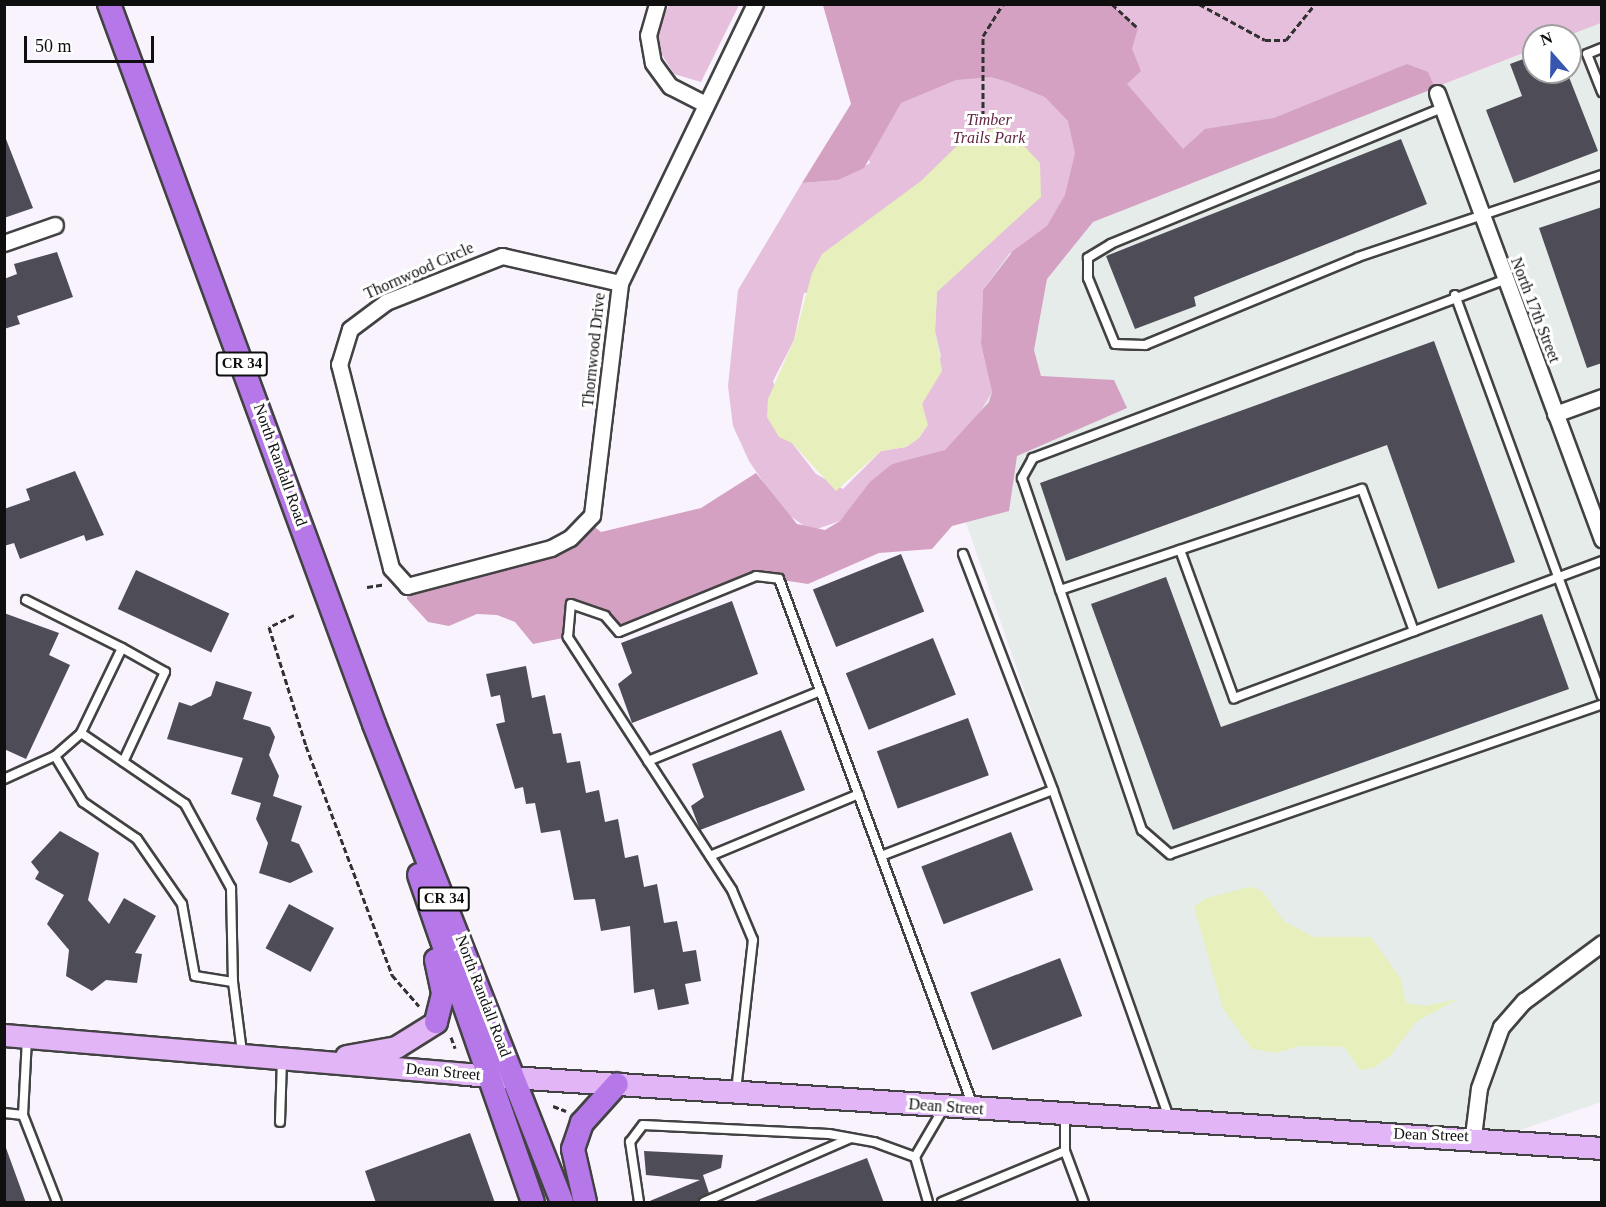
<!DOCTYPE html>
<html>
<head>
<meta charset="utf-8">
<style>
	body { margin:0 }
	#map { position:relative; width:1606px; height:1207px; overflow:hidden; background:#f9f3fd; font-family:Georgia,serif }
	div>[style] { position:absolute }
	[style*='--x'] { left:calc(var(--x)*1px); top:calc(var(--y)*1px); width:calc(var(--w)*1px); rotate:calc(var(--a)*1deg) }
	.industrial>* { inset:0; background:#e5ecea }
	.green>* { inset:0; background:#e5bfdb }
	.forest>* { inset:0; background:#d4a1c2 }
	.water>* { inset:0; background:#e7efbd }
	.building>* { inset:0; background:#4e4d57; transform-origin:0 0 }
	.path>* { height:3px; margin-top:-1.5px; transform-origin:0; background:repeating-linear-gradient(90deg,#313131 0 6px,transparent 0 9px) }
	.roads { filter:drop-shadow(2px 0 #424242) drop-shadow(-2px 0 #424242) drop-shadow(0 2px #424242) drop-shadow(0 -2px #424242) }
	.lane>* { height:8px; margin:-4px; padding:0 4px; transform-origin:4px; border-radius:4px; background:#fff }
	.street>* { height:15px; margin:-7.5px; padding:0 7.5px; transform-origin:7.5px; border-radius:7.5px; background:#fff }
	.secondary>* { height:21px; margin:-10.5px; padding:0 10.5px; transform-origin:10.5px; border-radius:10.5px; background:#e1b5f6 }
	.primary>* { height:22px; margin:-11px; padding:0 11px; transform-origin:11px; border-radius:11px; background:#b678e9 }
	span { translate:-50% -50%; white-space:nowrap; text-align:center; line-height:1.15; -webkit-text-stroke:6px #fff; paint-order:stroke }
	.shield-label span { padding:2px 4px; background:#fff; border:2px solid; border-radius:4px; -webkit-text-stroke-width:0 }
	.shield-label { font-size:15px; color:#0f0f0f; font-weight:700 }
	.park-label { font-size:16px; color:#60263e; font-style:italic }
	.street-label { font-size:16px; color:#0f0f0f }
	.frame { position:absolute; inset:0; border:6px solid #0f0f0f; pointer-events:none }
	.north { position:absolute; left:1522px; top:24px; width:60px; height:60px; box-sizing:border-box; background:#fff; border:2px solid #9f9f9f; border-radius:50%; rotate:340deg; font-size:16px; font-weight:700; line-height:24px; text-align:center; color:#0f0f0f }
	.north::after { content:''; display:block; margin:auto; width:21px; height:27px; background:#3756b0; clip-path:polygon(50% 0,100% 100%,50% 72%,0 100%) }
	.scale { position:absolute; left:24px; top:36px; width:130px; height:27px; box-sizing:border-box; border:3px solid #0f0f0f; border-top:0; padding-left:8px; font-size:18px; line-height:21px; white-space:nowrap; color:#0f0f0f; -webkit-text-stroke:4px #fff; paint-order:stroke }
</style>
</head>
<body>
<div id="map">
	<div class="industrial">
		<div style="clip-path:polygon(1601px 23px,1601px 1102px,1509px 1134px,1173px 1117px,918px 385px,912px 293px,1534px 49px,1534px 72px,1570px 72px,1567px 36px)"></div>
	</div>
	<div class="green">
		<div style="clip-path:polygon(669px 5px,739px 5px,701px 82px,674px 74px,659px 50px,657px 31px)"></div>
		<div style="clip-path:polygon(evenodd,823px 5px,1601px 5px,1601px 23px,1567px 36px,1534px 36px,1534px 49px,1009px 254px,983px 290px,981px 344px,992px 392px,972px 426px,939px 455px,892px 464px,840px 521px,811px 531px,782px 510px,749px 461px,733px 426px,728px 386px,738px 290px,802px 183px,838px 180px,870px 163px,823px 5px,937px 292px,935px 331px,941px 356px,922px 404px,927px 425px,919px 438px,906px 447px,881px 451px,843px 489px,816px 474px,792px 443px,773px 381px,794px 340px,804px 293px,937px 292px)"></div>
	</div>
	<div class="forest">
		<div style="clip-path:polygon(823px 5px,1112px 5px,1138px 28px,1132px 49px,1141px 71px,1127px 84px,1183px 149px,1205px 129px,1274px 118px,1407px 64px,1428px 72px,1435px 88px,1093px 222px,1047px 279px,1034px 350px,1041px 376px,1114px 380px,1127px 408px,1017px 456px,1009px 511px,952px 526px,932px 549px,879px 553px,808px 584px,756px 576px,619px 632px,605px 616px,571px 604px,568px 637px,533px 644px,515px 622px,497px 615px,477px 614px,449px 626px,428px 622px,407px 599px,407px 586px,551px 548px,587px 521px,601px 532px,701px 508px,756px 473px,797px 524px,825px 530px,840px 521px,870px 482px,892px 464px,945px 450px,989px 402px,992px 392px,981px 344px,983px 290px,1013px 251px,1047px 226px,1065px 195px,1075px 153px,1068px 121px,1045px 97px,1008px 82px,991px 77px,956px 80px,901px 103px,864px 168px,838px 180px,802px 183px,851px 104px)"></div>
	</div>
	<div class="water">
		<div style="clip-path:polygon(998px 127px,1012px 133px,1040px 163px,1041px 197px,937px 292px,935px 331px,942px 371px,922px 404px,928px 425px,919px 438px,906px 447px,881px 451px,836px 491px,792px 443px,779px 437px,767px 417px,768px 399px,794px 340px,812px 273px,822px 254px,921px 181px,964px 139px)"></div>
		<div style="clip-path:polygon(1249px 887px,1261px 890px,1284px 921px,1314px 937px,1371px 937px,1401px 979px,1406px 1003px,1425px 1006px,1458px 999px,1417px 1021px,1390px 1056px,1373px 1068px,1360px 1070px,1344px 1047px,1300px 1046px,1276px 1053px,1252px 1049px,1223px 1009px,1194px 907px,1204px 899px)"></div>
	</div>
	<div class="building">
		<div style="clip-path:polygon(1534px 55px,1534px 72px,1567px 72px,1598px 151px,1514px 183px,1486px 110px,1522px 96px,1510px 64px)"></div>
		<div style="clip-path:polygon(4px 134px,33px 208px,4px 218px)"></div>
		<div style="clip-path:polygon(1401px 139px,1427px 204px,1194px 297px,1196px 306px,1135px 329px,1106px 256px)"></div>
		<div style="clip-path:polygon(1602px 207px,1602px 363px,1587px 368px,1539px 228px)"></div>
		<div style="clip-path:polygon(57px 252px,73px 297px,17px 316px,20px 324px,4px 329px,4px 279px,17px 274px,14px 264px)"></div>
		<div style="clip-path:polygon(1434px 341px,1515px 562px,1438px 589px,1387px 445px,1066px 561px,1040px 483px)"></div>
		<div style="clip-path:polygon(75px 471px,104px 535px,86px 541px,84px 535px,20px 559px,14px 543px,4px 546px,4px 509px,30px 500px,26px 489px)"></div>
		<div style="left:901px;top:554px;width:62px;height:95px;rotate:68deg"></div>
		<div style="left:136px;top:570px;width:103px;height:43px;rotate:25deg"></div>
		<div style="clip-path:polygon(1166px 577px,1221px 727px,1542px 614px,1569px 689px,1173px 830px,1091px 604px)"></div>
		<div style="clip-path:polygon(732px 601px,758px 674px,632px 723px,618px 684px,632px 673px,621px 643px)"></div>
		<div style="clip-path:polygon(4px 613px,59px 633px,49px 655px,70px 665px,26px 759px,4px 749px)"></div>
		<div style="left:933px;top:638px;width:61px;height:94px;rotate:68deg"></div>
		<div style="clip-path:polygon(526px 666px,532px 698px,545px 695px,553px 734px,561px 733px,567px 763px,580px 761px,586px 793px,599px 790px,605px 822px,618px 819px,625px 858px,638px 855px,644px 887px,657px 884px,664px 923px,677px 921px,683px 952px,696px 950px,701px 981px,685px 984px,689px 1004px,658px 1010px,654px 989px,634px 993px,630px 926px,601px 931px,595px 899px,574px 900px,560px 830px,541px 833px,535px 803px,526px 804px,523px 787px,515px 789px,496px 724px,505px 722px,500px 695px,491px 697px,486px 674px)"></div>
		<div style="clip-path:polygon(216px 681px,252px 692px,243px 719px,270px 727px,275px 737px,269px 755px,279px 776px,273px 796px,302px 806px,291px 841px,299px 844px,313px 872px,290px 883px,259px 873px,268px 843px,256px 819px,261px 803px,231px 794px,243px 758px,167px 739px,179px 702px,191px 706px,211px 696px)"></div>
		<div style="left:968px;top:718px;width:61px;height:97px;rotate:70deg"></div>
		<div style="clip-path:polygon(781px 730px,805px 790px,700px 830px,691px 806px,704px 797px,692px 764px)"></div>
		<div style="clip-path:polygon(60px 831px,99px 853px,88px 900px,109px 924px,124px 898px,156px 916px,135px 953px,142px 954px,137px 983px,106px 980px,92px 991px,66px 976px,69px 950px,47px 924px,64px 895px,35px 879px,39px 872px,31px 862px)"></div>
		<div style="left:1011px;top:832px;width:62px;height:96px;rotate:69deg"></div>
		<div style="left:289px;top:904px;width:51px;height:50px;rotate:28deg"></div>
		<div style="left:1060px;top:958px;width:62px;height:96px;rotate:69deg"></div>
		<div style="clip-path:polygon(470px 1133px,495px 1203px,376px 1203px,365px 1171px)"></div>
		<div style="clip-path:polygon(4px 1148px,6px 1148px,26px 1203px,4px 1203px)"></div>
		<div style="clip-path:polygon(644px 1151px,723px 1155px,721px 1168px,703px 1175px,709px 1193px,698px 1203px,645px 1203px,700px 1180px,646px 1175px)"></div>
		<div style="clip-path:polygon(867px 1158px,884px 1203px,755px 1203px,755px 1201px)"></div>
	</div>
	<div class="path">
		<div style="--x:1112;--y:4;--w:35;--a:43"></div>
		<div style="--x:1199;--y:4;--w:75;--a:28.6"></div>
		<div style="--x:1265;--y:40;--w:21;--a:0"></div>
		<div style="--x:1286;--y:40;--w:46;--a:-51.1"></div>
		<div style="--x:983;--y:125;--w:89;--a:-90"></div>
		<div style="--x:983;--y:36;--w:38;--a:-58"></div>
		<div style="--x:367;--y:587;--w:18;--a:-9"></div>
		<div style="--x:294;--y:615;--w:28;--a:154"></div>
		<div style="--x:269;--y:627;--w:125;--a:72.7"></div>
		<div style="--x:306;--y:746;--w:245;--a:69.4"></div>
		<div style="--x:392;--y:975;--w:41;--a:48.9"></div>
		<div style="--x:451;--y:1037;--w:12;--a:70"></div>
		<div style="--x:553;--y:1106;--w:14;--a:21"></div>
	</div>
	<div class="roads">
		<div class="lane">
			<div style="--x:1602;--y:48;--w:16;--a:158"></div>
			<div style="--x:1587;--y:54;--w:41;--a:68.5"></div>
			<div style="--x:1442;--y:108;--w:358;--a:157.7"></div>
			<div style="--x:1111;--y:244;--w:27;--a:149"></div>
			<div style="--x:1088;--y:258;--w:20;--a:90"></div>
			<div style="--x:1088;--y:278;--w:71;--a:67.8"></div>
			<div style="--x:1115;--y:344;--w:30;--a:2"></div>
			<div style="--x:1145;--y:345;--w:230;--a:-22.4"></div>
			<div style="--x:1358;--y:257;--w:257;--a:-18.6"></div>
			<div style="--x:1504;--y:280;--w:504;--a:159.3"></div>
			<div style="--x:1033;--y:458;--w:23;--a:119"></div>
			<div style="--x:1022;--y:478;--w:372;--a:71.2"></div>
			<div style="--x:1142;--y:830;--w:37;--a:41"></div>
			<div style="--x:1170;--y:854;--w:457;--a:-19.1"></div>
			<div style="--x:1455;--y:295;--w:427;--a:69.9"></div>
			<div style="--x:1180;--y:550;--w:158;--a:70"></div>
			<div style="--x:1234;--y:698;--w:192;--a:-20.4"></div>
			<div style="--x:963;--y:554;--w:253;--a:69.1"></div>
			<div style="--x:1060;--y:590;--w:318;--a:-18.5"></div>
			<div style="--x:1362;--y:489;--w:151;--a:69.9"></div>
			<div style="--x:1414;--y:631;--w:201;--a:-20.4"></div>
			<div style="--x:26;--y:600;--w:107;--a:26.6"></div>
			<div style="--x:122;--y:648;--w:94;--a:115.8"></div>
			<div style="--x:81;--y:733;--w:126;--a:34.3"></div>
			<div style="--x:185;--y:804;--w:96;--a:61.3"></div>
			<div style="--x:231;--y:888;--w:94;--a:88.8"></div>
			<div style="--x:122;--y:648;--w:49;--a:29.2"></div>
			<div style="--x:165;--y:672;--w:99;--a:115"></div>
			<div style="--x:55;--y:756;--w:35;--a:-41"></div>
			<div style="--x:648;--y:761;--w:186;--a:-22.1"></div>
			<div style="--x:4;--y:779;--w:56;--a:-24.3"></div>
			<div style="--x:55;--y:756;--w:54;--a:58.7"></div>
			<div style="--x:83;--y:802;--w:65;--a:34.4"></div>
			<div style="--x:137;--y:839;--w:79;--a:55.3"></div>
			<div style="--x:182;--y:904;--w:73;--a:79.8"></div>
			<div style="--x:195;--y:976;--w:38;--a:9"></div>
			<div style="--x:233;--y:982;--w:71;--a:82.7"></div>
			<div style="--x:710;--y:856;--w:161;--a:-22.6"></div>
			<div style="--x:881;--y:856;--w:184;--a:-21"></div>
			<div style="--x:1053;--y:790;--w:348;--a:70.5"></div>
			<div style="--x:736;--y:1091;--w:152;--a:-83.6"></div>
			<div style="--x:753;--y:940;--w:54;--a:-112.8"></div>
			<div style="--x:732;--y:890;--w:302;--a:-123"></div>
			<div style="--x:568;--y:637;--w:33;--a:-85"></div>
			<div style="--x:571;--y:604;--w:36;--a:19"></div>
			<div style="--x:605;--y:616;--w:21;--a:49"></div>
			<div style="--x:619;--y:632;--w:148;--a:-22.2"></div>
			<div style="--x:756;--y:576;--w:23;--a:7"></div>
			<div style="--x:779;--y:579;--w:562;--a:69.79"></div>
			<div style="--x:4;--y:1113;--w:19;--a:6"></div>
			<div style="--x:23;--y:1115;--w:77;--a:-87"></div>
			<div style="--x:23;--y:1115;--w:93;--a:68.7"></div>
			<div style="--x:280;--y:1122;--w:62;--a:-88.2"></div>
			<div style="--x:1065;--y:1151;--w:54;--a:69.6"></div>
			<div style="--x:639;--y:1202;--w:61;--a:-98.5"></div>
			<div style="--x:630;--y:1142;--w:21;--a:-53"></div>
			<div style="--x:643;--y:1125;--w:186;--a:2.8"></div>
			<div style="--x:829;--y:1134;--w:46;--a:10.1"></div>
			<div style="--x:874;--y:1142;--w:44;--a:20.1"></div>
			<div style="--x:704;--y:1202;--w:160;--a:-23.5"></div>
			<div style="--x:928;--y:1202;--w:47;--a:-106.1"></div>
			<div style="--x:915;--y:1157;--w:56;--a:-59.7"></div>
			<div style="--x:942;--y:1202;--w:133;--a:-22.5"></div>
			<div style="--x:1065;--y:1151;--w:35;--a:-90"></div>
		</div>
		<div class="street">
			<div style="--x:657;--y:4;--w:32;--a:106"></div>
			<div style="--x:648;--y:35;--w:28;--a:80"></div>
			<div style="--x:653;--y:63;--w:29;--a:54"></div>
			<div style="--x:670;--y:86;--w:39;--a:27"></div>
			<div style="--x:1437;--y:93;--w:476;--a:69.7"></div>
			<div style="--x:4;--y:243;--w:54;--a:-19.4"></div>
			<div style="--x:620;--y:283;--w:121;--a:-167.1"></div>
			<div style="--x:502;--y:256;--w:125;--a:158.4"></div>
			<div style="--x:386;--y:302;--w:45;--a:143.1"></div>
			<div style="--x:350;--y:329;--w:37;--a:107"></div>
			<div style="--x:339;--y:364;--w:211;--a:75.7"></div>
			<div style="--x:391;--y:568;--w:24;--a:48"></div>
			<div style="--x:407;--y:586;--w:149;--a:-14.8"></div>
			<div style="--x:551;--y:548;--w:21;--a:-28"></div>
			<div style="--x:570;--y:538;--w:32;--a:-46"></div>
			<div style="--x:592;--y:515;--w:234;--a:-83.1"></div>
			<div style="--x:620;--y:283;--w:310;--a:-64.2"></div>
			<div style="--x:1555;--y:414;--w:50;--a:-19.9"></div>
			<div style="--x:1473;--y:1136;--w:48;--a:-82.9"></div>
			<div style="--x:1479;--y:1088;--w:65;--a:-70.2"></div>
			<div style="--x:1501;--y:1027;--w:35;--a:-49"></div>
			<div style="--x:1524;--y:1001;--w:97;--a:-36.6"></div>
		</div>
		<div class="secondary">
			<div style="--x:4;--y:1035;--w:462;--a:4.8"></div>
			<div style="--x:464;--y:1074;--w:1140;--a:3.72"></div>
			<div style="--x:346;--y:1056;--w:51;--a:-10.2"></div>
			<div style="--x:396;--y:1047;--w:47;--a:-32"></div>
		</div>
		<div class="primary">
			<div style="--x:109;--y:4;--w:767;--a:69.79"></div>
			<div style="--x:374;--y:724;--w:514;--a:68.53"></div>
			<div style="--x:419;--y:875;--w:346;--a:70.8"></div>
			<div style="--x:436;--y:960;--w:35;--a:78"></div>
			<div style="--x:443;--y:994;--w:29;--a:104"></div>
			<div style="--x:585;--y:1202;--w:54;--a:-102.8"></div>
			<div style="--x:573;--y:1149;--w:28;--a:-71"></div>
			<div style="--x:582;--y:1123;--w:52;--a:-48.1"></div>
		</div>
	</div>
	<div class="shield-label">
		<span style="left:242px;top:364px">CR 34</span>
		<span style="left:444px;top:899px">CR 34</span>
	</div>
	<div class="park-label">
		<span style="left:989px;top:129px">Timber<br>Trails Park</span>
	</div>
	<div class="street-label">
		<span style="left:419px;top:271px;rotate:-24deg">Thornwood Circle</span>
		<span style="left:1535px;top:310px;rotate:69deg">North 17th Street</span>
		<span style="left:594px;top:350px;rotate:-84deg">Thornwood Drive</span>
		<span style="left:280px;top:465px;rotate:70deg">North Randall Road</span>
		<span style="left:483px;top:996px;rotate:69deg">North Randall Road</span>
		<span style="left:443px;top:1072px;rotate:5deg">Dean Street</span>
		<span style="left:946px;top:1107px;rotate:4deg">Dean Street</span>
		<span style="left:1431px;top:1135px;rotate:2deg">Dean Street</span>
	</div>
	<div class="frame"></div>
	<div class="north">N</div>
	<div class="scale">50 m</div>
</div>
</body>
</html>
